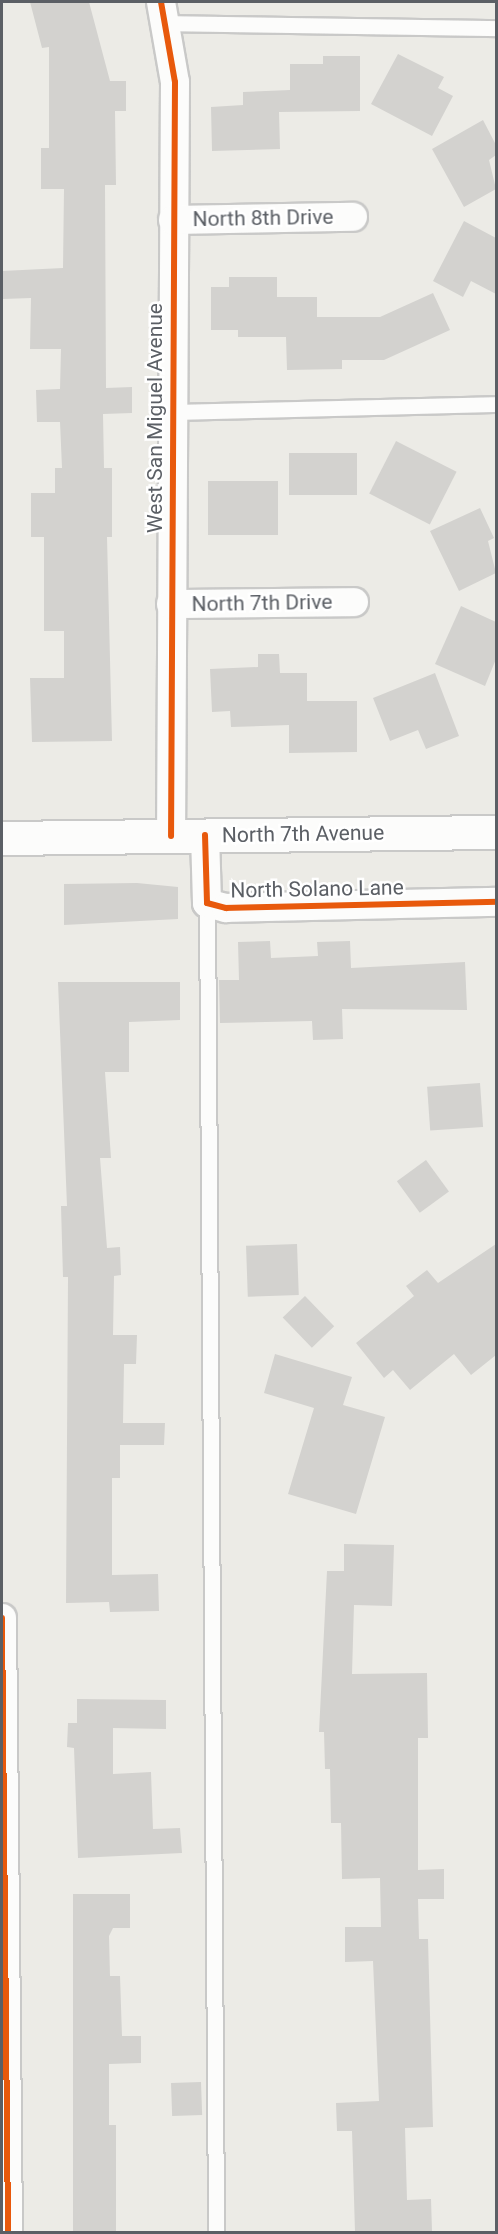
<!DOCTYPE html>
<html>
<head>
<meta charset="utf-8">
<style>
	body { margin:0 }
	#map { position:relative; width:498px; height:2234px; overflow:hidden; background:#ecebe6; font-family:Roboto,sans-serif }
	div>[style] { position:absolute }
	[style*='--x'] { left:calc(var(--x)*1px); top:calc(var(--y)*1px); width:calc(var(--w)*1px); rotate:calc(var(--a)*1deg) }
	.building>* { inset:0; background:#d3d2cf; transform-origin:0 0 }
	.roads { filter:drop-shadow(2px 0 #c9c9c8) drop-shadow(-2px 0 #c9c9c8) drop-shadow(0 2px #c9c9c8) drop-shadow(0 -2px #c9c9c8) }
	.lane>* { height:15px; margin:-7.5px; padding:0 7.5px; transform-origin:7.5px; border-radius:7.5px; background:#fcfcfb }
	.street>* { height:28px; margin:-14px; padding:0 14px; transform-origin:14px; border-radius:14px; background:#fcfcfb }
	.secondary>* { height:33px; margin:-16.5px; padding:0 16.5px; transform-origin:16.5px; border-radius:16.5px; background:#fcfcfb }
	.cycleway>* { height:6px; margin:-3px; padding:0 3px; transform-origin:3px; border-radius:3px; background:#e8590c }
	span { translate:-50% -50%; white-space:nowrap; text-align:center; line-height:1.15; -webkit-text-stroke:5px #fff; paint-order:stroke }
	.street-label { font-size:21px; color:#5b5f65 }
	.frame { position:absolute; inset:0; border:3px solid #5b5f65; pointer-events:none }
</style>
</head>
<body>
<div id="map">
	<div class="building">
		<div style="clip-path:polygon(30px 2px,89px 2px,110px 81px,126px 81px,126px 111px,115px 111px,116px 185px,105px 185px,106px 388px,132px 387px,132px 413px,103px 414px,104px 468px,112px 468px,112px 537px,107px 537px,112px 741px,32px 742px,30px 678px,64px 678px,64px 631px,44px 631px,44px 537px,31px 537px,31px 493px,55px 493px,55px 468px,62px 468px,60px 422px,37px 422px,36px 390px,60px 389px,61px 349px,30px 349px,31px 298px,3px 299px,2px 271px,63px 268px,64px 189px,41px 189px,41px 148px,49px 148px,49px 47px,42px 48px)"></div>
		<div style="clip-path:polygon(398px 54px,444px 77px,438px 88px,453px 96px,432px 136px,371px 104px)"></div>
		<div style="clip-path:polygon(323px 56px,360px 56px,360px 111px,279px 112px,280px 149px,212px 151px,211px 107px,243px 105px,243px 92px,290px 90px,290px 64px,323px 64px)"></div>
		<div style="clip-path:polygon(483px 120px,496px 145px,496px 155px,489px 160px,496px 189px,464px 207px,432px 149px)"></div>
		<div style="clip-path:polygon(464px 221px,496px 238px,496px 294px,471px 281px,463px 297px,433px 281px)"></div>
		<div style="clip-path:polygon(229px 277px,277px 277px,277px 297px,317px 297px,317px 317px,380px 317px,433px 293px,450px 330px,384px 360px,342px 360px,342px 369px,287px 370px,286px 337px,238px 337px,238px 330px,211px 330px,211px 287px,229px 287px)"></div>
		<div style="left:396px;top:441px;width:68px;height:59px;rotate:27deg"></div>
		<div style="left:289px;top:453px;width:68px;height:42px"></div>
		<div style="left:208px;top:481px;width:70px;height:54px"></div>
		<div style="clip-path:polygon(480px 508px,494px 538px,488px 541px,496px 573px,459px 591px,430px 531px)"></div>
		<div style="clip-path:polygon(461px 606px,496px 622px,496px 659px,485px 686px,435px 664px)"></div>
		<div style="clip-path:polygon(258px 654px,279px 654px,280px 673px,307px 673px,307px 701px,357px 701px,357px 752px,289px 753px,289px 725px,231px 727px,230px 711px,212px 712px,210px 669px,258px 667px)"></div>
		<div style="clip-path:polygon(435px 673px,459px 736px,426px 749px,418px 730px,390px 741px,373px 698px)"></div>
		<div style="clip-path:polygon(137px 883px,178px 887px,178px 919px,64px 925px,64px 884px)"></div>
		<div style="clip-path:polygon(270px 941px,271px 958px,318px 956px,317px 942px,350px 941px,351px 968px,465px 962px,467px 1010px,342px 1009px,343px 1039px,313px 1040px,312px 1021px,220px 1023px,219px 980px,239px 980px,238px 942px)"></div>
		<div style="clip-path:polygon(58px 982px,180px 982px,180px 1020px,129px 1022px,129px 1072px,105px 1072px,111px 1158px,100px 1158px,107px 1248px,120px 1247px,121px 1275px,114px 1276px,113px 1335px,137px 1335px,136px 1364px,124px 1364px,123px 1423px,165px 1423px,164px 1445px,120px 1445px,120px 1478px,112px 1478px,112px 1575px,158px 1574px,159px 1611px,110px 1612px,109px 1602px,66px 1603px,68px 1277px,63px 1277px,61px 1206px,67px 1206px)"></div>
		<div style="left:480px;top:1083px;width:44px;height:53px;rotate:86deg"></div>
		<div style="left:426px;top:1160px;width:39px;height:36px;rotate:54deg"></div>
		<div style="left:297px;top:1244px;width:51px;height:51px;rotate:88deg"></div>
		<div style="clip-path:polygon(496px 1244px,496px 1355px,471px 1375px,454px 1354px,410px 1390px,393px 1370px,384px 1378px,356px 1343px,414px 1296px,406px 1286px,427px 1270px,438px 1283px)"></div>
		<div style="left:305px;top:1296px;width:42px;height:31px;rotate:46deg"></div>
		<div style="clip-path:polygon(275px 1354px,352px 1377px,343px 1405px,385px 1417px,356px 1514px,288px 1494px,314px 1408px,264px 1393px)"></div>
		<div style="clip-path:polygon(344px 1544px,394px 1545px,392px 1606px,354px 1605px,352px 1674px,427px 1673px,428px 1738px,418px 1738px,418px 1870px,444px 1869px,444px 1899px,418px 1899px,419px 1939px,428px 1939px,433px 2127px,405px 2128px,407px 2200px,431px 2199px,432px 2231px,355px 2232px,352px 2131px,337px 2131px,336px 2103px,379px 2101px,373px 1961px,345px 1962px,345px 1927px,381px 1927px,380px 1878px,342px 1879px,341px 1823px,331px 1823px,330px 1769px,325px 1769px,324px 1732px,319px 1732px,327px 1571px,344px 1571px)"></div>
		<div style="clip-path:polygon(77px 1699px,166px 1700px,166px 1729px,113px 1728px,113px 1774px,151px 1772px,153px 1829px,180px 1828px,182px 1853px,78px 1858px,74px 1748px,67px 1747px,68px 1723px,77px 1723px)"></div>
		<div style="clip-path:polygon(73px 1894px,130px 1894px,130px 1928px,113px 1928px,109px 1936px,110px 1976px,120px 1976px,122px 2036px,141px 2036px,141px 2063px,109px 2064px,109px 2125px,116px 2125px,116px 2232px,73px 2232px)"></div>
		<div style="left:201px;top:2082px;width:33px;height:30px;rotate:88deg"></div>
	</div>
	<div class="roads">
		<div class="lane">
			<div style="--x:166;--y:23;--w:330;--a:0.9"></div>
			<div style="--x:171;--y:412;--w:325;--a:-1.4"></div>
			<div style="--x:207;--y:903;--w:1329;--a:89.61"></div>
		</div>
		<div class="street">
			<div style="--x:161;--y:2;--w:81;--a:80.1"></div>
			<div style="--x:175;--y:82;--w:754;--a:90.3"></div>
			<div style="--x:173;--y:220;--w:180;--a:-1"></div>
			<div style="--x:171;--y:604;--w:183;--a:-0.6"></div>
			<div style="--x:205;--y:835;--w:68;--a:88.3"></div>
			<div style="--x:207;--y:903;--w:20;--a:15"></div>
			<div style="--x:226;--y:908;--w:270;--a:-1.3"></div>
			<div style="--x:2;--y:1618;--w:614;--a:89.44"></div>
		</div>
		<div class="secondary">
			<div style="--x:2;--y:838;--w:494;--a:-0.7"></div>
		</div>
	</div>
	<div class="cycleway">
		<div style="--x:161;--y:2;--w:81;--a:80.1"></div>
		<div style="--x:175;--y:82;--w:754;--a:90.3"></div>
		<div style="--x:205;--y:835;--w:68;--a:88.3"></div>
		<div style="--x:207;--y:903;--w:20;--a:15"></div>
		<div style="--x:226;--y:908;--w:270;--a:-1.3"></div>
		<div style="--x:2;--y:1618;--w:614;--a:89.44"></div>
	</div>
	<div class="street-label">
		<span style="left:263px;top:218px;rotate:-1deg">North 8th Drive</span>
		<span style="left:155px;top:418px;rotate:-90deg">West San Miguel Avenue</span>
		<span style="left:262px;top:603px;rotate:-1deg">North 7th Drive</span>
		<span style="left:303px;top:834px;rotate:-1deg">North 7th Avenue</span>
		<span style="left:317px;top:889px;rotate:-1deg">North Solano Lane</span>
	</div>
	<div class="frame"></div>
</div>
</body>
</html>
